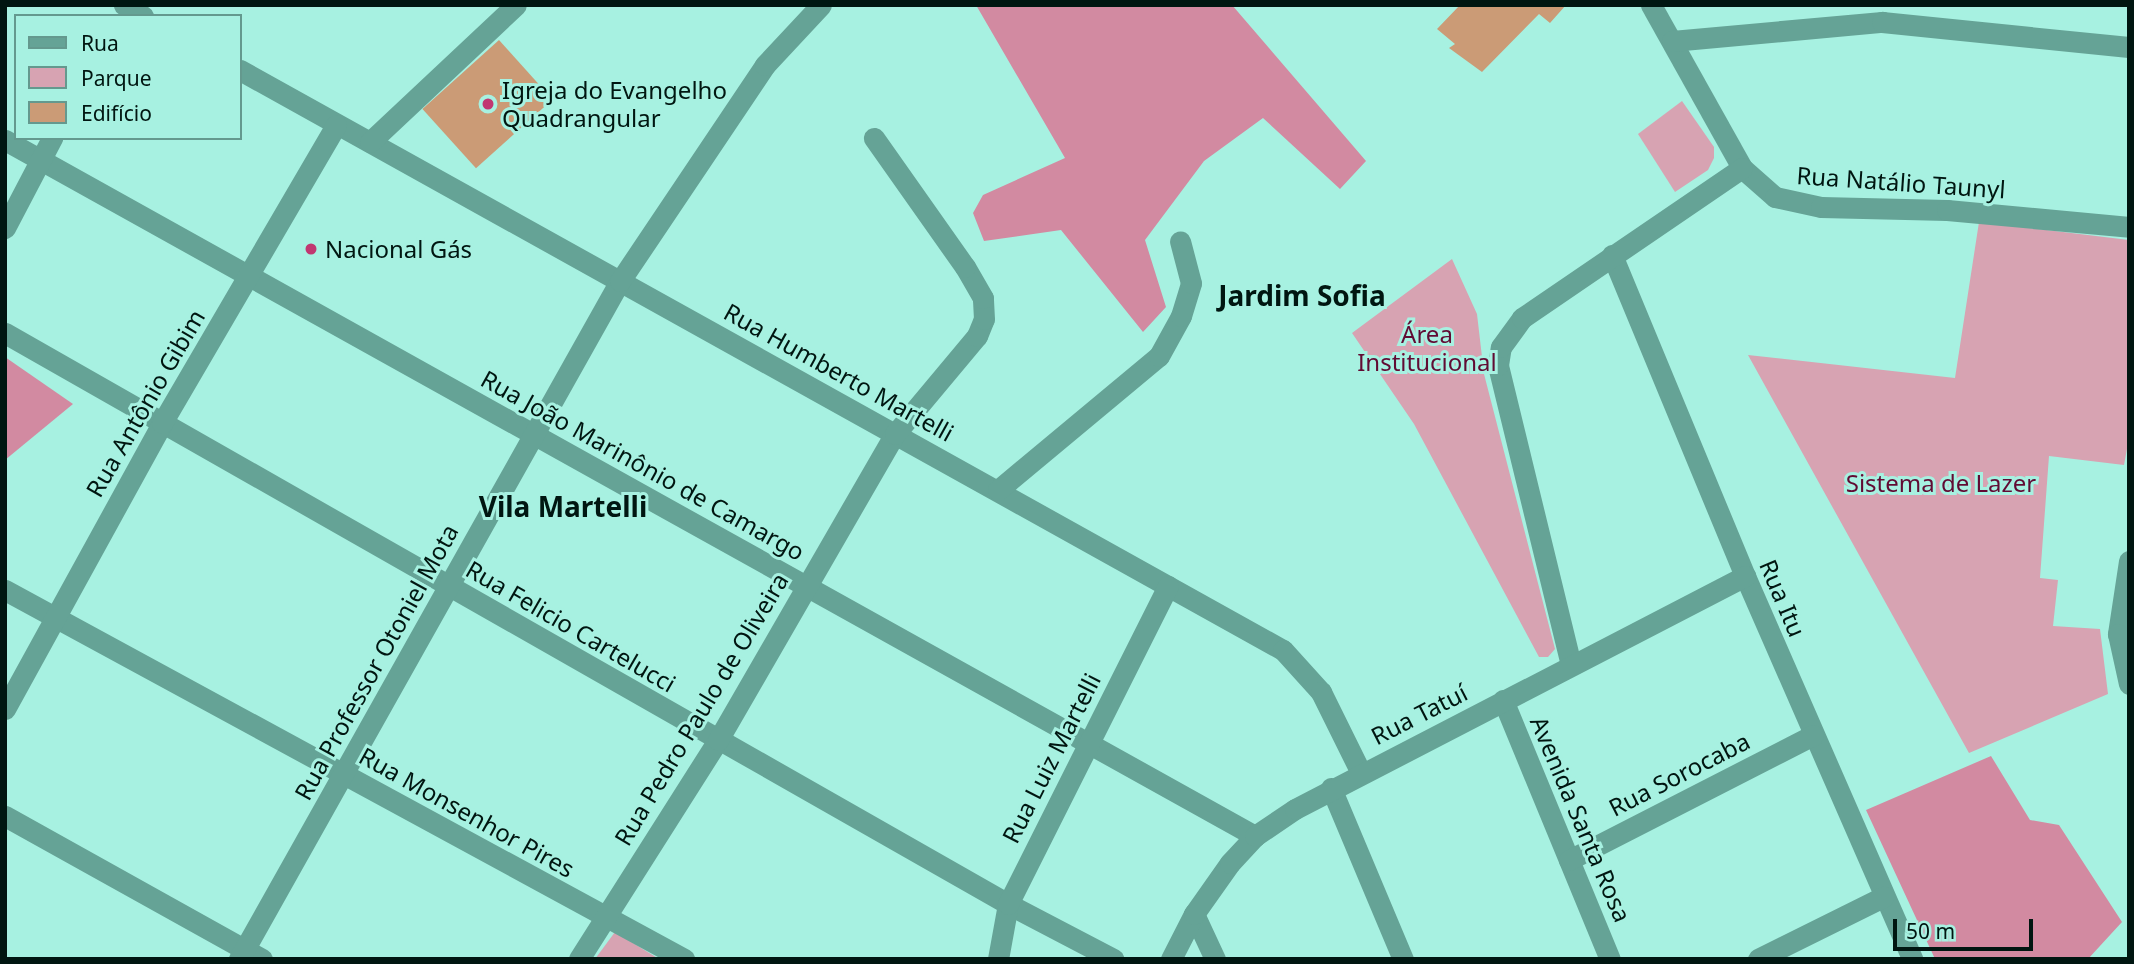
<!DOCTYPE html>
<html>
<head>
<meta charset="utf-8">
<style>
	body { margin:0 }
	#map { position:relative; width:2134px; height:964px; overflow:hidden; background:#a7f1e1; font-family:"Noto Sans",sans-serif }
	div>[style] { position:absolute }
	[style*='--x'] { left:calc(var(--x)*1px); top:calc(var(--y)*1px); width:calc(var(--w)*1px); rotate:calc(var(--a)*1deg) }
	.green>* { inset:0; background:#d7a3b2 }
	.forest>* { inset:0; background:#d28aa1 }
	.building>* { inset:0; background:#cb9b76; transform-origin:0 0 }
	.minor>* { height:21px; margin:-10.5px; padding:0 10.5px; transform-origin:10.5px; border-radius:10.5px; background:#65a396 }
	.dots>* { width:19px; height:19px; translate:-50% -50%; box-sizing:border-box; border:4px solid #a7f1e1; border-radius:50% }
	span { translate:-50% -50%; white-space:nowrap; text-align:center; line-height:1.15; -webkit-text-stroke:6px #a7f1e1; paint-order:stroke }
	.poi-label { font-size:24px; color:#001611 }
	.left { translate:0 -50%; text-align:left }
	.street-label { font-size:24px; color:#001611 }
	.park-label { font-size:24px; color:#610b33 }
	.quarter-label { font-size:28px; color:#001611; font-weight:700 }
	.frame { position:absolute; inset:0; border:7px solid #001611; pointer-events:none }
	.legend { position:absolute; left:14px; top:14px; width:228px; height:126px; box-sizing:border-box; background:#a7f1e1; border:2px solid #64998e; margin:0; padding:9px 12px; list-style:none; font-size:21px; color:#001611 }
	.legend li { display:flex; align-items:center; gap:14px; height:35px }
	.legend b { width:35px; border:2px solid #64998e }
	.scale { position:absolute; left:1893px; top:919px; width:140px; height:32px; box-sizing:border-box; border:4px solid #001611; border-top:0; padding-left:9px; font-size:21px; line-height:24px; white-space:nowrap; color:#001611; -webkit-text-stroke:5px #a7f1e1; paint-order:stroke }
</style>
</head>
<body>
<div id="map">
	<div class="green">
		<div style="clip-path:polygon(1682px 101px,1714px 147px,1714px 158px,1708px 170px,1675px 192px,1638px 134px)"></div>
		<div style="clip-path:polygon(1979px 222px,2129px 240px,2129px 438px,2124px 465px,2049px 456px,2040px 578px,2058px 580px,2053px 626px,2100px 629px,2108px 694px,1969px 753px,1748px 355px,1955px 378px)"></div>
		<div style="clip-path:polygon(1452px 259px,1477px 314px,1484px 374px,1555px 649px,1548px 657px,1539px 657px,1414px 424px,1352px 333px)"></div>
		<div style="clip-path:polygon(615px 932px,659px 959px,595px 959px)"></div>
	</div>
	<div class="forest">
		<div style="clip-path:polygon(976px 5px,1232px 5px,1366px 161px,1340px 189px,1263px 118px,1204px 161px,1145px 240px,1166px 307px,1143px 332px,1061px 230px,984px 241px,973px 213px,983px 195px,1065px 158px)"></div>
		<div style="clip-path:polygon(5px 357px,73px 404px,5px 460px)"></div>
		<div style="clip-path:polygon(1991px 756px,2030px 820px,2059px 825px,2122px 922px,2088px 959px,1935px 959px,1866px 810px)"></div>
	</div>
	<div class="building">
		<div style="clip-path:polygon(1460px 5px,1566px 5px,1550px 23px,1539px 14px,1482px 72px,1449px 48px,1455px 44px,1437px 29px)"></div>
		<div style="left:499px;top:40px;width:80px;height:103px;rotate:48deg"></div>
	</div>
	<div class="minor">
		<div style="--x:124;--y:5;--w:22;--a:30"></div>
		<div style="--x:1651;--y:5;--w:187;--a:60.8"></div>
		<div style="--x:1742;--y:168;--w:44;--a:41.3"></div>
		<div style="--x:1775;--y:197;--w:47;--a:12.3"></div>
		<div style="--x:1821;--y:207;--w:126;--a:1.4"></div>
		<div style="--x:1947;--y:210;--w:183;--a:5.3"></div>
		<div style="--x:1672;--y:41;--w:211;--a:-5.2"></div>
		<div style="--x:1882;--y:22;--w:248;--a:5.8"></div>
		<div style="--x:240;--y:70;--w:1193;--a:29.08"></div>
		<div style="--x:1283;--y:650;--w:57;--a:47.9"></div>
		<div style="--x:1321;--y:692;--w:90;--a:63.7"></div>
		<div style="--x:5;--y:140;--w:1431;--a:29.11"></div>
		<div style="--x:370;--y:142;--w:200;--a:-43.2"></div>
		<div style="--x:5;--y:228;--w:102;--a:-62.4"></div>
		<div style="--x:1612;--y:255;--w:347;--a:67.5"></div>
		<div style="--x:1745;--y:576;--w:418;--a:66.4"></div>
		<div style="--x:5;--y:333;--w:1154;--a:29.65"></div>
		<div style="--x:1008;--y:904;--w:119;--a:27.6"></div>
		<div style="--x:998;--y:490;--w:209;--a:-39.8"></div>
		<div style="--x:1159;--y:356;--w:46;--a:-61.2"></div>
		<div style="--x:1181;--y:316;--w:34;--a:-73"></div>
		<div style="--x:1191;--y:283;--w:43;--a:-104.7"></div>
		<div style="--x:2129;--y:561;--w:74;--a:98.6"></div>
		<div style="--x:2118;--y:634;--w:51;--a:77.6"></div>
		<div style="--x:5;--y:590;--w:773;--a:28.52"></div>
		<div style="--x:1571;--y:665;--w:309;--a:-103.7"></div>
		<div style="--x:1498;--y:365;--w:18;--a:-81"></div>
		<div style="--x:1501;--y:347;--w:36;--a:-54"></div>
		<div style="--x:1522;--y:318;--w:266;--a:-34.3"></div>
		<div style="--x:1503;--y:700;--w:280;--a:67.6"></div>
		<div style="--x:5;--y:709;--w:326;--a:-61.2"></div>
		<div style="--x:162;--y:423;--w:345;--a:-59.7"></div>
		<div style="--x:1331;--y:788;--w:186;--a:67.2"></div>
		<div style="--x:5;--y:816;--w:294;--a:29.1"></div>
		<div style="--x:1569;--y:860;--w:274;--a:-27.1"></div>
		<div style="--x:1194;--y:914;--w:50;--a:65"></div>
		<div style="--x:239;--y:959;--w:778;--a:-60.67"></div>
		<div style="--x:620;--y:281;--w:260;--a:-56.1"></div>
		<div style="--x:765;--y:65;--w:82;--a:-47"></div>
		<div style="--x:579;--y:959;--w:259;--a:-57.6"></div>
		<div style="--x:718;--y:740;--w:354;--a:-60"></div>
		<div style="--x:895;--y:434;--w:128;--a:-50.1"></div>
		<div style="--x:977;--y:336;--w:18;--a:-68"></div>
		<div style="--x:984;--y:319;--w:21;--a:-93"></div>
		<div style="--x:983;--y:298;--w:36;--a:-120"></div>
		<div style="--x:965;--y:267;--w:158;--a:-125.2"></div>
		<div style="--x:998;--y:959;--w:56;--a:-79.7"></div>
		<div style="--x:1008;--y:904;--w:356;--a:-63.3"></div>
		<div style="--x:1171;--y:959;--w:51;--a:-62.9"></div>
		<div style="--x:1194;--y:914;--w:62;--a:-54.8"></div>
		<div style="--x:1230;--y:863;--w:37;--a:-47"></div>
		<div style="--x:1255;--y:836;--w:48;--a:-34"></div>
		<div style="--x:1295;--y:809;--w:507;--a:-27.37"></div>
		<div style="--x:1758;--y:959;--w:140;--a:-26.4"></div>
	</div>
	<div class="dots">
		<div style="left:488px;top:104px;background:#c13771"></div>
		<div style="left:311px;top:249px;background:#c13771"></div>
	</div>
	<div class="poi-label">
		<span class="left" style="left:502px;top:104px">Igreja do Evangelho<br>Quadrangular</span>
		<span class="left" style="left:325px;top:249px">Nacional Gás</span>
	</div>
	<div class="street-label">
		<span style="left:1901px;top:182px;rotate:4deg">Rua Natálio Taunyl</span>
		<span style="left:839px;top:372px;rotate:29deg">Rua Humberto Martelli</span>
		<span style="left:145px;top:403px;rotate:-60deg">Rua Antônio Gibim</span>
		<span style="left:643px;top:465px;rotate:29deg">Rua João Marinônio de Camargo</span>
		<span style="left:1783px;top:598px;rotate:67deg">Rua Itu</span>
		<span style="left:571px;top:626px;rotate:30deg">Rua Felicio Cartelucci</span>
		<span style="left:376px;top:662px;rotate:-61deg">Rua Professor Otoniel Mota</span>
		<span style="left:701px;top:709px;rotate:-59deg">Rua Pedro Paulo de Oliveira</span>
		<span style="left:1419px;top:714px;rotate:-27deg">Rua Tatuí</span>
		<span style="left:1051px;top:758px;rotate:-63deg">Rua Luiz Martelli</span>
		<span style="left:1679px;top:774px;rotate:-27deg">Rua Sorocaba</span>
		<span style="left:467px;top:812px;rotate:29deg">Rua Monsenhor Pires</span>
		<span style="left:1581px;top:819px;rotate:67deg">Avenida Santa Rosa</span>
	</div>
	<div class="park-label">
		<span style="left:1427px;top:348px">Área<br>Institucional</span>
		<span style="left:1941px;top:483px">Sistema de Lazer</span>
	</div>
	<div class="quarter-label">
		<span style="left:1302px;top:295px">Jardim Sofia</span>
		<span style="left:563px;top:506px">Vila Martelli</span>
	</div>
	<div class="frame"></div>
	<ul class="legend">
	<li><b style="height:9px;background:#65a396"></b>Rua</li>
	<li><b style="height:19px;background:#d7a3b2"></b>Parque</li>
	<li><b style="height:19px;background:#cb9b76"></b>Edifício</li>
	</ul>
	<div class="scale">50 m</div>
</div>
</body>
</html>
